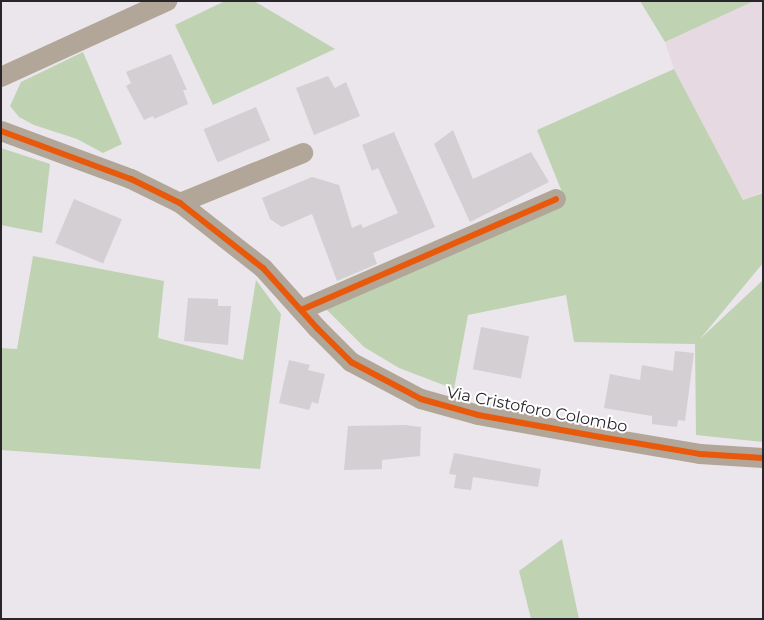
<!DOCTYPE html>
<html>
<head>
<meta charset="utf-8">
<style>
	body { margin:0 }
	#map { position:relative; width:764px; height:620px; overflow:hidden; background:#eae6ec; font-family:Montserrat,sans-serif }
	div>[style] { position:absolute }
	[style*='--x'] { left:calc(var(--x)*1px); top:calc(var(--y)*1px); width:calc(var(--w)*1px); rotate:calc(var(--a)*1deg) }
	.industrial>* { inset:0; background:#e7d9e2 }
	.green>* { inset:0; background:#bfd3b3 }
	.building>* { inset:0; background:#d3cfd3; transform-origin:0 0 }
	.minor>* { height:20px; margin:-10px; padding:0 10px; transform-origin:10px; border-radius:10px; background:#b1a698 }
	.cycleway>* { height:6px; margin:-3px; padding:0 3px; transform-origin:3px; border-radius:3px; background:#e8590c }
	span { translate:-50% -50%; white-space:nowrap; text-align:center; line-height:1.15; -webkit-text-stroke:4px #fff; paint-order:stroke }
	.street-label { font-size:16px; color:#29262b }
	.frame { position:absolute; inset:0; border:2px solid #29262b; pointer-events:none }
</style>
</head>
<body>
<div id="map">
	<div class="industrial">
		<div style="clip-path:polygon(754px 1px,763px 1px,763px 192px,743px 200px,674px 69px,665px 42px)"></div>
	</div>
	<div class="green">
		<div style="clip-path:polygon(225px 1px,254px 1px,335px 49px,213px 105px,175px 25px)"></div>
		<div style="clip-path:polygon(640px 1px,754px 1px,665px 42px)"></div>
		<div style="clip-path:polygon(83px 52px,122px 144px,103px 153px,77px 139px,34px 125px,19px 117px,10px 106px,21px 82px)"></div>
		<div style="clip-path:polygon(674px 69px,743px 200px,763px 193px,763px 263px,700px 339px,763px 280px,763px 442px,696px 435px,695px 344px,574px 342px,566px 295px,468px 315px,454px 389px,399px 368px,364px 347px,321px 304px,566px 202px,537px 130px)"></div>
		<div style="clip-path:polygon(1px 148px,50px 164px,42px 233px,1px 225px)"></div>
		<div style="clip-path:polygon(33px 256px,164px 281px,158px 338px,243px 360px,256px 280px,281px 314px,260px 469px,1px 450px,1px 348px,17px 349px)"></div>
		<div style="clip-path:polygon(562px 539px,579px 619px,531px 619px,519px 571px)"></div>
	</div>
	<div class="building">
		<div style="clip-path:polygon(171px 54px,187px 90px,183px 90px,188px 104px,154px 119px,153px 116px,144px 120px,126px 86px,131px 83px,126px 72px)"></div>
		<div style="clip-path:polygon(328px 76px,335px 88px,346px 82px,360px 116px,314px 135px,296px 88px)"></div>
		<div style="left:256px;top:107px;width:36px;height:57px;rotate:67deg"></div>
		<div style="clip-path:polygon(453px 130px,473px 179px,531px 152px,549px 182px,470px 222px,434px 144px)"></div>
		<div style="clip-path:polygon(394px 132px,435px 227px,373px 253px,377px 264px,337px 281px,312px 214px,282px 227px,270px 219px,262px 198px,312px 177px,339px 185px,352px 228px,361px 224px,363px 228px,398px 213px,378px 168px,372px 171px,362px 145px)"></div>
		<div style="left:74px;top:199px;width:52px;height:48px;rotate:23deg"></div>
		<div style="clip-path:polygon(188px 298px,218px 299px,218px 306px,231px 306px,228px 345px,184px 341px)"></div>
		<div style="left:481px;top:327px;width:49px;height:43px;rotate:11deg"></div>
		<div style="clip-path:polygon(675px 351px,694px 353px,685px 421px,678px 420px,677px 427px,652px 424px,652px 416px,604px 408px,610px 374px,640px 380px,642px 365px,673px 371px)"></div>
		<div style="clip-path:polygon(289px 360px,310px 365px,308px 370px,325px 374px,318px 404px,312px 402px,309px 410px,279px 403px)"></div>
		<div style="clip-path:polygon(405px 425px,421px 427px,420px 456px,382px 460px,382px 469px,344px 470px,348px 426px)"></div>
		<div style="clip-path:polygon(454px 453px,541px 469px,538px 487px,473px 477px,471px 490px,454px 488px,456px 475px,449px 474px)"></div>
	</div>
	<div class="minor">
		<div style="--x:1;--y:77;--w:183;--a:-24.6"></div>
		<div style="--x:1;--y:131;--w:139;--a:20.3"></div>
		<div style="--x:131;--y:179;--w:55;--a:26.1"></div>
		<div style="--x:180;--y:203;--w:105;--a:38.1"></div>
		<div style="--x:263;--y:268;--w:82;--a:48"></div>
		<div style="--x:318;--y:329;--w:47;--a:45"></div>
		<div style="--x:351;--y:362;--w:79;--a:27.9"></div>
		<div style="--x:421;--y:399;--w:59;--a:15.7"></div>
		<div style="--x:478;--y:415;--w:124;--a:10.2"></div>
		<div style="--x:600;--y:437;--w:101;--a:9.6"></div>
		<div style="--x:700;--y:454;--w:63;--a:3.6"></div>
		<div style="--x:180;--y:203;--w:133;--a:-22.1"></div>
		<div style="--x:301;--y:310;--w:278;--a:-23.5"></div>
	</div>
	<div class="cycleway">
		<div style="--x:1;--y:131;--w:139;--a:20.3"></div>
		<div style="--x:131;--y:179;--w:55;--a:26.1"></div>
		<div style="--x:180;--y:203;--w:105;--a:38.1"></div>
		<div style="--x:263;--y:268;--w:82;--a:48"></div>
		<div style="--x:318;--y:329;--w:47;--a:45"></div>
		<div style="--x:351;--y:362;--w:79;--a:27.9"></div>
		<div style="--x:421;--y:399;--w:59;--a:15.7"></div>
		<div style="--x:478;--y:415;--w:124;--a:10.2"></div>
		<div style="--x:600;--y:437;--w:101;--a:9.6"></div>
		<div style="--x:700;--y:454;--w:63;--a:3.6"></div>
		<div style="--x:301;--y:310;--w:278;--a:-23.5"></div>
	</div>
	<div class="street-label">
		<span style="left:537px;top:410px;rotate:11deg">Via Cristoforo Colombo</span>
	</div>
	<div class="frame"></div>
</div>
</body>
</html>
